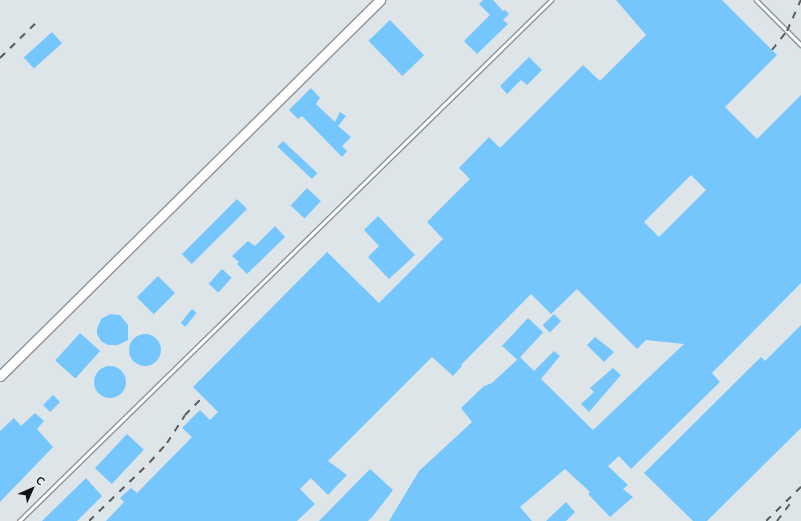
<!DOCTYPE html>
<html>
<head>
<meta charset="utf-8">
<style>
	body { margin:0 }
	#map { position:relative; width:801px; height:521px; overflow:hidden; background:#dee5e9; font-family:Mulish,sans-serif }
	div>[style] { position:absolute }
	[style*='--x'] { left:calc(var(--x)*1px); top:calc(var(--y)*1px); width:calc(var(--w)*1px); rotate:calc(var(--a)*1deg) }
	.building>* { inset:0; background:#76c6fe; transform-origin:0 0 }
	.round { border-radius:50% }
	.roads { filter:drop-shadow(1px 0 #8f9499) drop-shadow(-1px 0 #8f9499) drop-shadow(0 1px #8f9499) drop-shadow(0 -1px #8f9499) }
	.lane>* { height:3px; margin:-1.5px; padding:0 1.5px; transform-origin:1.5px; border-radius:1.5px; background:#fff }
	.secondary>* { height:9px; margin:-4.5px; padding:0 4.5px; transform-origin:4.5px; border-radius:4.5px; background:#fff }
	.rail>* { height:2px; margin-top:-1px; transform-origin:0; background:repeating-linear-gradient(90deg,#595c5e 0 7px,transparent 0 14px) }
	span { translate:-50% -50%; white-space:nowrap; text-align:center; line-height:1.15; -webkit-text-stroke:3px #ebf2f7; paint-order:stroke }
	.north { position:absolute; left:12px; top:469px; width:40px; height:40px; -webkit-text-stroke:3px #ebf2f7; paint-order:stroke; rotate:45deg; font-size:11px; font-weight:700; line-height:16px; text-align:center; color:#101213 }
	.north::after { content:''; display:block; margin:auto; width:14px; height:18px; background:#101213; clip-path:polygon(50% 0,100% 100%,50% 72%,0 100%) }
</style>
</head>
<body>
<div id="map">
	<div class="building">
		<div style="clip-path:polygon(483px 0,493px 0,503px 11px,505px 10px,509px 14px,503px 20px,508px 24px,477px 54px,464px 41px,490px 15px,479px 4px)"></div>
		<div style="clip-path:polygon(evenodd,616px 0,722px 0,777px 55px,725px 107px,757px 139px,801px 95px,801px 283px,712px 373px,720px 382px,631px 469px,619px 456px,608px 466px,628px 485px,623px 489px,633px 497px,610px 517px,588px 494px,590px 492px,565px 469px,520px 507px,532px 521px,389px 521px,419px 471px,472px 422px,461px 408px,484px 386px,492px 383px,520px 357px,534px 371px,554px 351px,560px 356px,541px 379px,593px 430px,684px 344px,646px 340px,637px 349px,577px 289px,551px 314px,531px 294px,461px 365px,462px 366px,453px 376px,432px 357px,328px 461px,347px 475px,328px 495px,311px 478px,300px 489px,315px 504px,297px 521px,106px 521px,124px 502px,120px 498px,131px 488px,137px 493px,192px 437px,182px 428px,200px 410px,210px 420px,218px 412px,193px 387px,327px 252px,379px 303px,443px 239px,427px 222px,470px 179px,459px 168px,489px 137px,500px 148px,583px 65px,600px 81px,646px 35px,616px 0,691px 175px,706px 190px,659px 237px,644px 222px,691px 175px)"></div>
		<div style="left:390px;top:20px;width:49px;height:30px;rotate:46deg"></div>
		<div style="left:52px;top:32px;width:15px;height:38px;rotate:48deg"></div>
		<div style="clip-path:polygon(529px 57px,542px 70px,527px 85px,521px 80px,507px 94px,500px 86px)"></div>
		<div style="clip-path:polygon(311px 88px,320px 98px,316px 104px,335px 122px,340px 112px,346px 116px,338px 126px,351px 137px,342px 146px,347px 151px,342px 157px,302px 116px,298px 119px,289px 110px)"></div>
		<div style="left:283px;top:141px;width:47px;height:8px;rotate:43deg"></div>
		<div style="left:307px;top:188px;width:19px;height:24px;rotate:43deg"></div>
		<div style="left:237px;top:199px;width:14px;height:78px;rotate:45deg"></div>
		<div style="clip-path:polygon(378px 216px,415px 255px,389px 279px,368px 257px,379px 246px,364px 230px)"></div>
		<div style="clip-path:polygon(275px 226px,285px 237px,247px 274px,237px 264px,239px 262px,232px 256px,248px 241px,255px 246px)"></div>
		<div style="left:222px;top:269px;width:13px;height:20px;rotate:42deg"></div>
		<div style="left:158px;top:276px;width:24px;height:30px;rotate:45deg"></div>
		<div style="left:192px;top:309px;width:6px;height:18px;rotate:39deg"></div>
		<div style="clip-path:polygon(110px 314px,120px 315px,128px 325px,128px 340px,118px 345px,108px 345px,101px 341px,97px 334px,97px 329px,101px 319px)"></div>
		<div style="left:554px;top:314px;width:10px;height:16px;rotate:45deg"></div>
		<div style="left:528px;top:318px;width:21px;height:38px;rotate:43deg"></div>
		<div style="clip-path:polygon(801px 325px,801px 428px,707px 521px,693px 521px,644px 473px,761px 357px,765px 361px)"></div>
		<div style="left:80px;top:333px;width:27px;height:37px;rotate:42deg"></div>
		<div class="round" style="left:129px;top:334px;width:32px;height:32px"></div>
		<div style="clip-path:polygon(595px 337px,614px 352px,604px 362px,587px 345px)"></div>
		<div class="round" style="left:94px;top:366px;width:32px;height:32px"></div>
		<div style="clip-path:polygon(613px 368px,621px 375px,589px 412px,581px 404px,594px 392px,590px 388px)"></div>
		<div style="left:53px;top:395px;width:10px;height:14px;rotate:45deg"></div>
		<div style="clip-path:polygon(35px 413px,44px 421px,37px 429px,53px 447px,0 502px,0 431px,14px 418px,21px 426px)"></div>
		<div style="left:127px;top:434px;width:23px;height:47px;rotate:43deg"></div>
		<div style="clip-path:polygon(370px 469px,393px 490px,373px 516px,368px 521px,319px 521px)"></div>
		<div style="clip-path:polygon(86px 478px,102px 496px,77px 521px,42px 521px)"></div>
		<div style="clip-path:polygon(566px 502px,575px 512px,566px 521px,546px 521px)"></div>
	</div>
	<div class="roads">
		<div class="lane">
			<div style="--x:756;--y:0;--w:64;--a:45"></div>
			<div style="--x:19;--y:521;--w:745;--a:-44.4"></div>
		</div>
		<div class="secondary">
			<div style="--x:0;--y:376;--w:535;--a:-44.7"></div>
		</div>
	</div>
	<div class="rail">
		<div style="--x:772;--y:50;--w:24;--a:-52"></div>
		<div style="--x:787;--y:31;--w:34;--a:-66"></div>
		<div style="--x:0;--y:58;--w:54;--a:-44.3"></div>
		<div style="--x:89;--y:521;--w:85;--a:-44"></div>
		<div style="--x:150;--y:462;--w:25;--a:-48"></div>
		<div style="--x:167;--y:443;--w:33;--a:-57"></div>
		<div style="--x:185;--y:415;--w:25;--a:-45"></div>
		<div style="--x:766;--y:521;--w:49;--a:-44.2"></div>
		<div style="--x:777;--y:521;--w:21;--a:-53"></div>
	</div>
	<div class="north">С</div>
</div>
</body>
</html>
